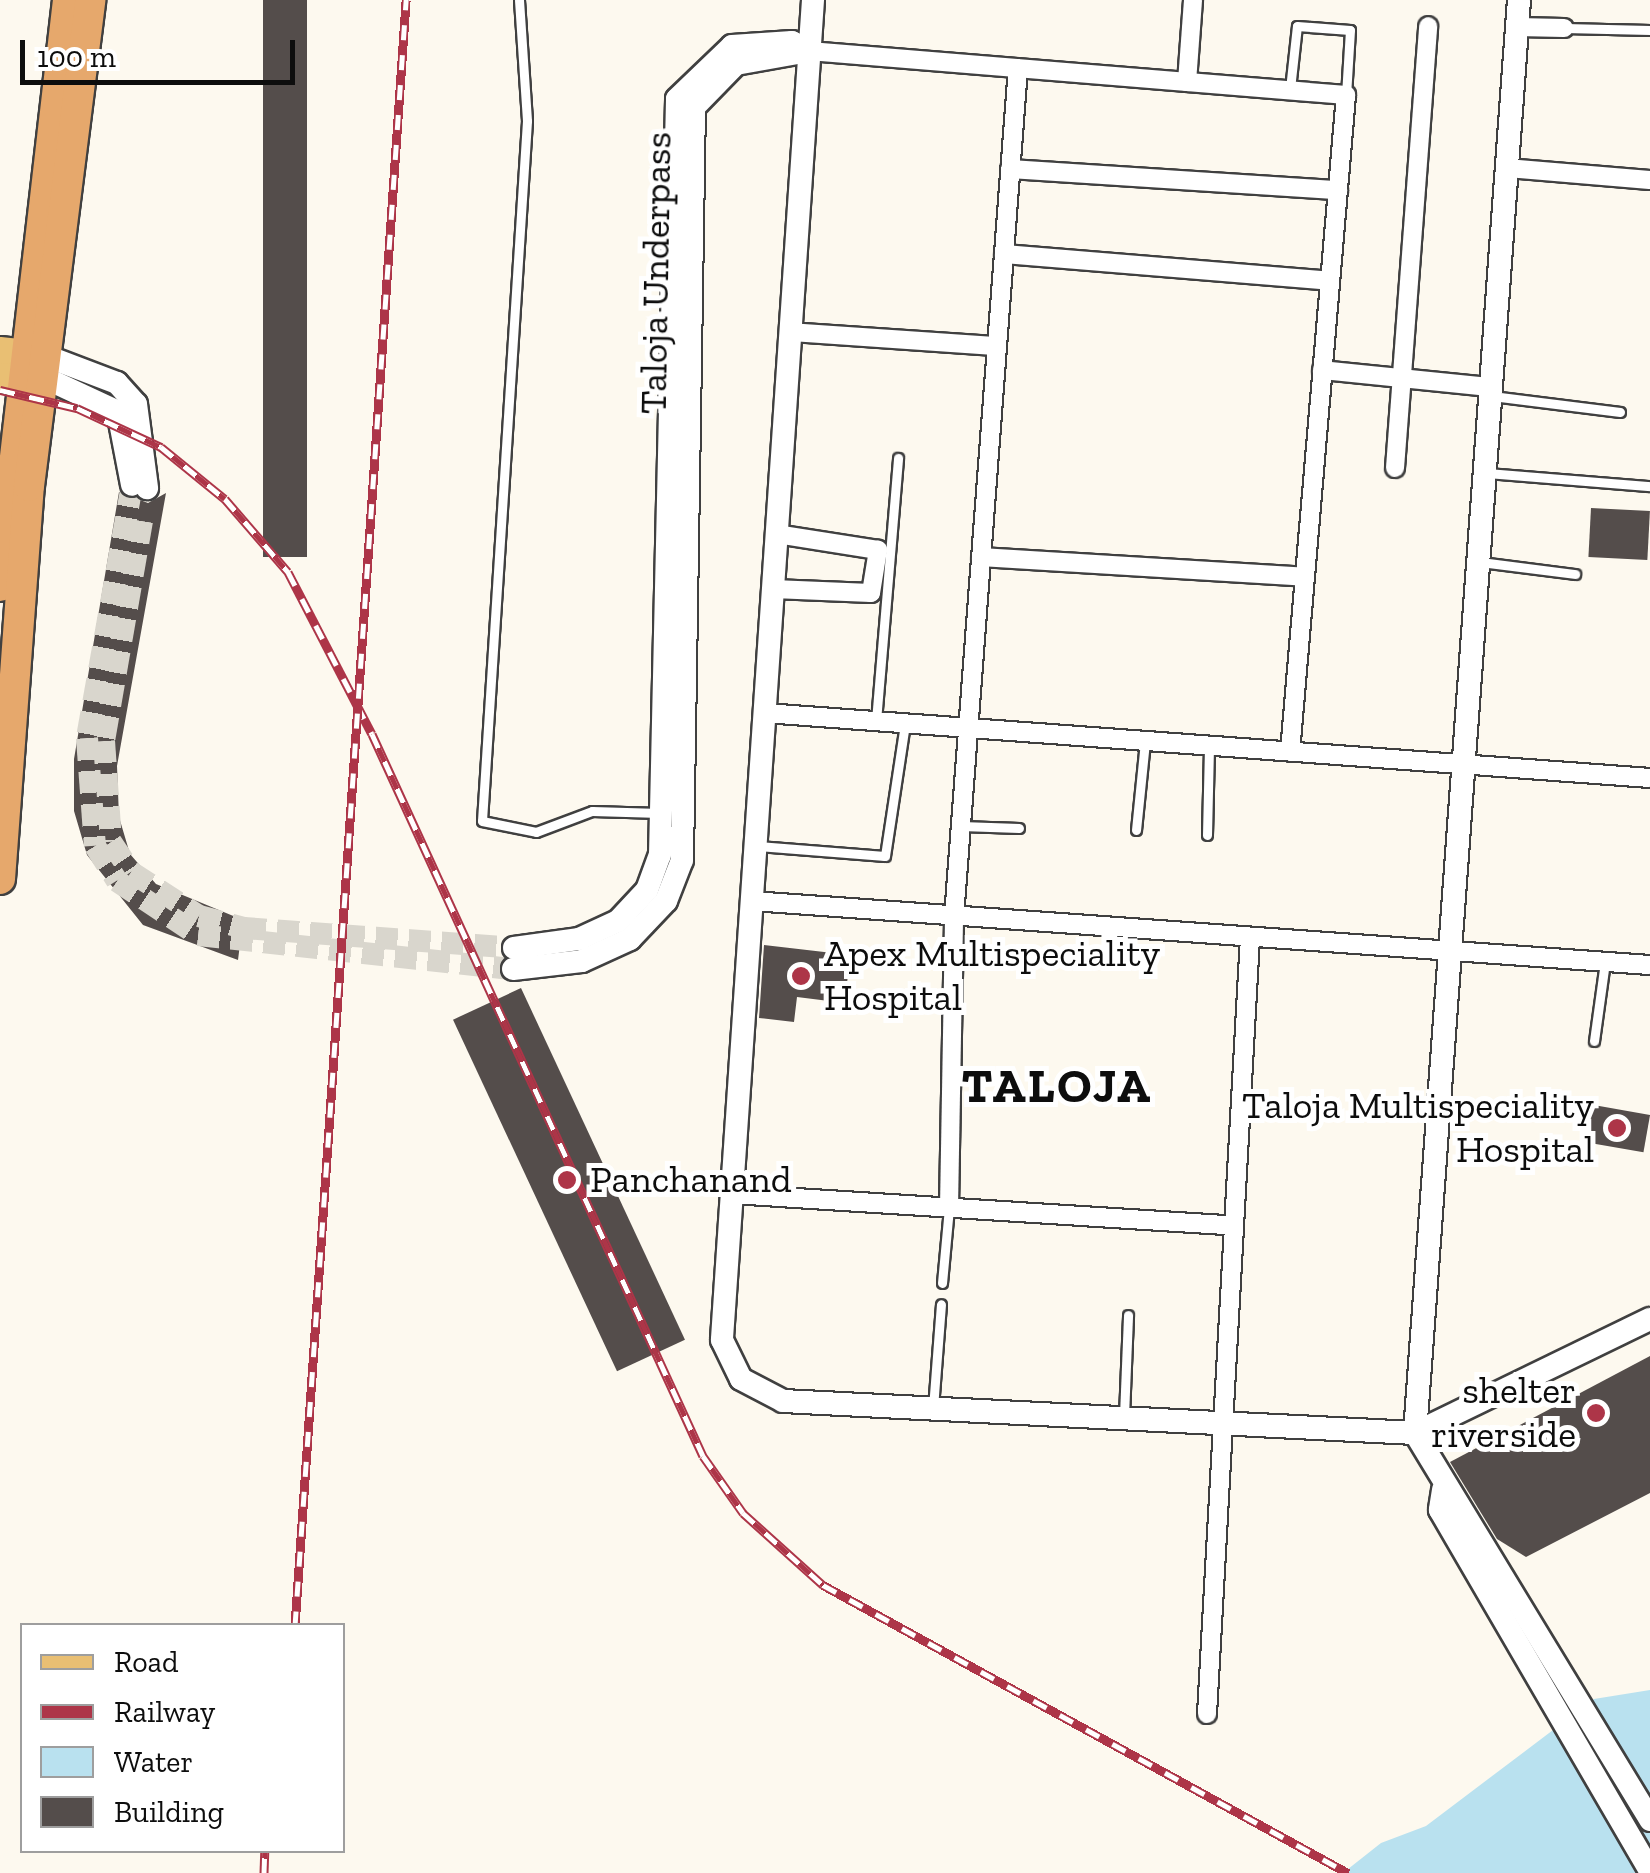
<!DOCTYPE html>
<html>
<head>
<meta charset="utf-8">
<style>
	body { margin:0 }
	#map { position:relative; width:1650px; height:1873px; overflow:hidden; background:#fdf9ef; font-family:"Zilla Slab",serif }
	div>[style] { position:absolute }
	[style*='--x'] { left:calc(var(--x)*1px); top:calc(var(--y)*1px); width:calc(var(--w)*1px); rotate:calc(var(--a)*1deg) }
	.water>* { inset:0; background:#b9e1ef }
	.building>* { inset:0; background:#544d4b; transform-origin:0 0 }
	.tertiary-tunnel>* { height:22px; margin-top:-11px; transform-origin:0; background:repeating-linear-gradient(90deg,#d9d6cd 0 22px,transparent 0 33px) }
	.roads { filter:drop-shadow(2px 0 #404040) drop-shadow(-2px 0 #404040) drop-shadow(0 2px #404040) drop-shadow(0 -2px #404040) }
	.service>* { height:9px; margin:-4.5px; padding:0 4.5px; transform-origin:4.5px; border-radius:4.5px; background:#fff }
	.minor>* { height:18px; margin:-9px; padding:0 9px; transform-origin:9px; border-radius:9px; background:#fff }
	.tertiary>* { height:22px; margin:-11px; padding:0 11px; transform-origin:11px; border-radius:11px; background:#fff }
	.primary>* { height:28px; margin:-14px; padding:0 14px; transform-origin:14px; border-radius:14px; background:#e9bf73 }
	.trunk>* { height:30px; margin:-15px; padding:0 15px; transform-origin:15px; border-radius:15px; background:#e6a86c }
	.rail>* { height:9px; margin-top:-4.5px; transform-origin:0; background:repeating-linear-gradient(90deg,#fff 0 15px,#ad3548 0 30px); box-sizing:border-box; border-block:2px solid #ad3548 }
	.dots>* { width:28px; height:28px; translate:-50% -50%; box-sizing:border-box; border:5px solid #fff; border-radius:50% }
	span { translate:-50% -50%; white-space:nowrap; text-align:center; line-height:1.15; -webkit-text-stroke:10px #fff; paint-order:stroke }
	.street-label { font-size:38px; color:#0d0d0d }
	.poi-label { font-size:38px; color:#0d0d0d }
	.left { translate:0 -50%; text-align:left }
	.right { translate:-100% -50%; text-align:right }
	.district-label { font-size:48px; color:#0d0d0d; font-weight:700; letter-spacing:2.5px }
	.legend { position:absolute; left:20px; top:1623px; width:325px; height:230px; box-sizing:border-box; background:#fff; border:2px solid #9e9e9e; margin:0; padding:12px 18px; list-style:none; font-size:30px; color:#0d0d0d }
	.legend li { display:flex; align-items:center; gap:20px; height:50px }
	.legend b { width:50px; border:2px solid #9e9e9e }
	.scale { position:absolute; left:20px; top:40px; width:275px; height:45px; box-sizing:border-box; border:5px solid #0d0d0d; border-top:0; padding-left:12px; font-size:30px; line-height:35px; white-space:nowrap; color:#0d0d0d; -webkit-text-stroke:8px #fff; paint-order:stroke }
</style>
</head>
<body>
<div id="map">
	<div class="water">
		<div style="clip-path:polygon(1650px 1690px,1650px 1873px,1343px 1873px,1381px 1843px,1426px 1826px,1594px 1699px)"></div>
	</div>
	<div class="building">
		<div style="left:263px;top:0;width:44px;height:557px"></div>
		<div style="clip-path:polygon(119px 492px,148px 503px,166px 493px,117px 766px,119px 817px,130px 854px,156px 884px,243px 920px,238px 960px,143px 925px,87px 855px,74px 811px,74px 759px)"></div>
		<div style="left:1591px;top:508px;width:59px;height:49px;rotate:3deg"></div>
		<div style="clip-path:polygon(764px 945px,850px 955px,845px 1003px,797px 997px,794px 1022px,759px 1018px)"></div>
		<div style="left:521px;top:988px;width:388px;height:75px;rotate:65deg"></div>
		<div style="left:1588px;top:1104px;width:63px;height:38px;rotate:10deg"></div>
		<div style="clip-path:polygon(1650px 1356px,1650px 1493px,1526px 1557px,1497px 1539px,1450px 1462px)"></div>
	</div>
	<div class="tertiary-tunnel">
		<div style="--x:132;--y:485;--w:257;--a:100.1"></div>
		<div style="--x:87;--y:738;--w:108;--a:85.8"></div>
		<div style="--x:95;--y:846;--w:41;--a:57.8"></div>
		<div style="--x:117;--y:881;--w:97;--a:33.7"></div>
		<div style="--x:198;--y:935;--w:317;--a:6.2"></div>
		<div style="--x:142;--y:521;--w:223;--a:99.8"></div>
		<div style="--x:104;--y:741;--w:101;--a:86"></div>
		<div style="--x:111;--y:842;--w:36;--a:56"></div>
		<div style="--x:131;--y:872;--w:81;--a:32.9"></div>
		<div style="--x:199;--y:916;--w:47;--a:14.9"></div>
		<div style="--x:244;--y:928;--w:271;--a:4.2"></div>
	</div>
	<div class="roads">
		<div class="service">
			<div style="--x:519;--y:0;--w:121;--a:86.2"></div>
			<div style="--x:527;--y:121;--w:701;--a:93.68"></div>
			<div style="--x:482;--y:821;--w:55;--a:11.5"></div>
			<div style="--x:536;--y:832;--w:60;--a:-20.6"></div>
			<div style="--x:592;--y:811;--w:68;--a:1.7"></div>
			<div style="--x:1564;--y:28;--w:86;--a:1.3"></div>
			<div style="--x:1290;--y:89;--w:63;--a:-83.7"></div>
			<div style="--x:1297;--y:26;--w:53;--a:4.3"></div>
			<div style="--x:1350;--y:30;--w:65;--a:93.5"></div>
			<div style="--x:1492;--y:396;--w:129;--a:7.1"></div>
			<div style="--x:1487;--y:473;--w:164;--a:4.6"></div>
			<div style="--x:1481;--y:562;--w:95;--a:7.3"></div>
			<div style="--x:876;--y:721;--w:264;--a:-85.2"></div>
			<div style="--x:961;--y:826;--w:58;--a:2"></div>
			<div style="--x:1136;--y:830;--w:89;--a:-84.2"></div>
			<div style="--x:1207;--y:835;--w:89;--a:-88.7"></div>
			<div style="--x:758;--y:846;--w:127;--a:4.5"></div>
			<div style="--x:885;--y:856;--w:134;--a:-81.4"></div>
			<div style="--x:1594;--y:1041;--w:80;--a:-82.1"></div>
			<div style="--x:942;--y:1283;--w:76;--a:-84.7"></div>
			<div style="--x:933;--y:1408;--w:104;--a:-85.6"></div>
			<div style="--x:1124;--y:1416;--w:101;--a:-87.7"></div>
		</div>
		<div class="minor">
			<div style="--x:1517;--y:27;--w:47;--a:1.2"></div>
			<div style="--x:809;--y:51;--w:539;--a:4.68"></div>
			<div style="--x:1346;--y:95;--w:659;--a:94.87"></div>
			<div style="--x:1187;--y:82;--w:82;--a:-85.8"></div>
			<div style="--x:1506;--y:168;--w:144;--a:4.8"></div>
			<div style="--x:1010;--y:169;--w:329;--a:3.7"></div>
			<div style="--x:1004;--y:254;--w:327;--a:4.7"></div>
			<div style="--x:790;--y:332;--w:207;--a:3.9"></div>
			<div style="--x:1322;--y:370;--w:169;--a:5.8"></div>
			<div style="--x:1395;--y:468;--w:443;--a:-85.7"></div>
			<div style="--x:981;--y:557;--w:324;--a:3.5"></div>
			<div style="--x:773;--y:589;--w:98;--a:2.3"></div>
			<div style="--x:871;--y:593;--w:44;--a:-80.8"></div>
			<div style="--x:878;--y:550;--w:102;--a:-171"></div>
			<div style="--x:765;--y:713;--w:887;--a:4.2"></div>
			<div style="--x:752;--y:901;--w:900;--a:4.08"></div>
			<div style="--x:732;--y:1194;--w:500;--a:3.6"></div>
			<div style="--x:949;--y:1207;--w:290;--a:-89"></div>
			<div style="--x:954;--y:917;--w:851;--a:-85.69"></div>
			<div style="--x:1207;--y:1714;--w:778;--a:-86.83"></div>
		</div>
		<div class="tertiary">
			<div style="--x:813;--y:0;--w:1343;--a:93.89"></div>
			<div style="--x:722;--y:1340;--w:43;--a:64"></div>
			<div style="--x:741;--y:1379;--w:47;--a:27.6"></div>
			<div style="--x:783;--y:1401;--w:633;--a:2.9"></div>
			<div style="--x:1415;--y:1433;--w:261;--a:-25.9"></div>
			<div style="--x:1519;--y:0;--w:1437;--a:94.15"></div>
			<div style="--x:1415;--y:1433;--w:453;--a:58.7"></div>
			<div style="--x:46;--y:356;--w:76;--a:20.8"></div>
			<div style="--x:117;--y:383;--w:28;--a:48"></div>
			<div style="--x:136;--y:404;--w:85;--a:82.5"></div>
			<div style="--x:43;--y:377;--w:83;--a:25"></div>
			<div style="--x:118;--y:412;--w:74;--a:79.1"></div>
			<div style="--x:514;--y:948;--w:66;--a:-7.9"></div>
			<div style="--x:579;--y:939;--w:43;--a:-24.8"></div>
			<div style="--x:618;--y:921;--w:42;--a:-46.9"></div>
			<div style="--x:647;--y:890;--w:37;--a:-70"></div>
			<div style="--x:660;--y:855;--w:756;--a:-88.71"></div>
			<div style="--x:677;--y:99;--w:76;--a:-43.9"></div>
			<div style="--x:732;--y:46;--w:60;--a:-3.8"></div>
			<div style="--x:792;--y:42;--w:19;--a:28"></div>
			<div style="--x:513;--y:969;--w:69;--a:-6.6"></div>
			<div style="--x:582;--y:961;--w:53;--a:-24.6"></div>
			<div style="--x:630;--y:939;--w:52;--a:-46.5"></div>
			<div style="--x:666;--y:901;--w:44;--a:-68.7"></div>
			<div style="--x:682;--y:860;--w:753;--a:-89.09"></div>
			<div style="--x:694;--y:107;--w:60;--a:-45.7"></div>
			<div style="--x:736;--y:64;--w:74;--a:-10.1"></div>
			<div style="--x:1443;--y:1490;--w:20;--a:99"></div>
			<div style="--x:1440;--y:1510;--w:418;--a:59.8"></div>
		</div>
		<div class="primary">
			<div style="--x:0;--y:351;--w:46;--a:6.2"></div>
			<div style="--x:0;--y:378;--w:43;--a:-1.3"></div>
		</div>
		<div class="trunk">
			<div style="--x:0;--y:586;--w:590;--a:-83.38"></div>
			<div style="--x:0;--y:879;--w:394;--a:-85.8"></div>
			<div style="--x:29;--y:486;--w:490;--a:-82.8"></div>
		</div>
	</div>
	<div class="rail">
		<div style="--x:0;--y:390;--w:79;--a:13.2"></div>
		<div style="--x:77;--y:408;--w:93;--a:24.9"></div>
		<div style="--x:161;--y:447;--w:82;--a:39.1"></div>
		<div style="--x:225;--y:499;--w:96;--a:49.2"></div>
		<div style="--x:288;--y:572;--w:182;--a:62.6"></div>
		<div style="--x:372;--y:734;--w:794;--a:65.37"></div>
		<div style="--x:703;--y:1456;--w:70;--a:54.9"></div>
		<div style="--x:743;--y:1513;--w:108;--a:42"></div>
		<div style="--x:823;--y:1585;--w:599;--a:28.75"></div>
		<div style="--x:295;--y:1626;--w:1630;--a:-86.09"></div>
		<div style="--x:264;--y:1873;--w:23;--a:-88"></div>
	</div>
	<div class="dots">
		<div style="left:801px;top:976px;background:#ad3548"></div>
		<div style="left:1617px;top:1128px;background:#ad3548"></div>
		<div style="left:567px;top:1180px;background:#ad3548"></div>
		<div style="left:1596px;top:1413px;background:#ad3548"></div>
	</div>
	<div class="street-label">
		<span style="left:656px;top:273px;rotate:-89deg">Taloja Underpass</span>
	</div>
	<div class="poi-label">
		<span class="left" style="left:824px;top:976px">Apex Multispeciality<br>Hospital</span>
		<span class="right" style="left:1594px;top:1128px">Taloja Multispeciality<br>Hospital</span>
		<span class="left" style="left:590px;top:1180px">Panchanand</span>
		<span class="right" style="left:1576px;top:1413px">shelter<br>riverside</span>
	</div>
	<div class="district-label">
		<span style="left:1057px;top:1086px">TALOJA</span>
	</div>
	<ul class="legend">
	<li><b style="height:12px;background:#e9bf73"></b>Road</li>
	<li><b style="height:12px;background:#ad3548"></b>Railway</li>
	<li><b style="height:28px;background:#b9e1ef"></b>Water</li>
	<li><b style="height:28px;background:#544d4b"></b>Building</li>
	</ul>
	<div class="scale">100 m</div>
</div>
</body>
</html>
